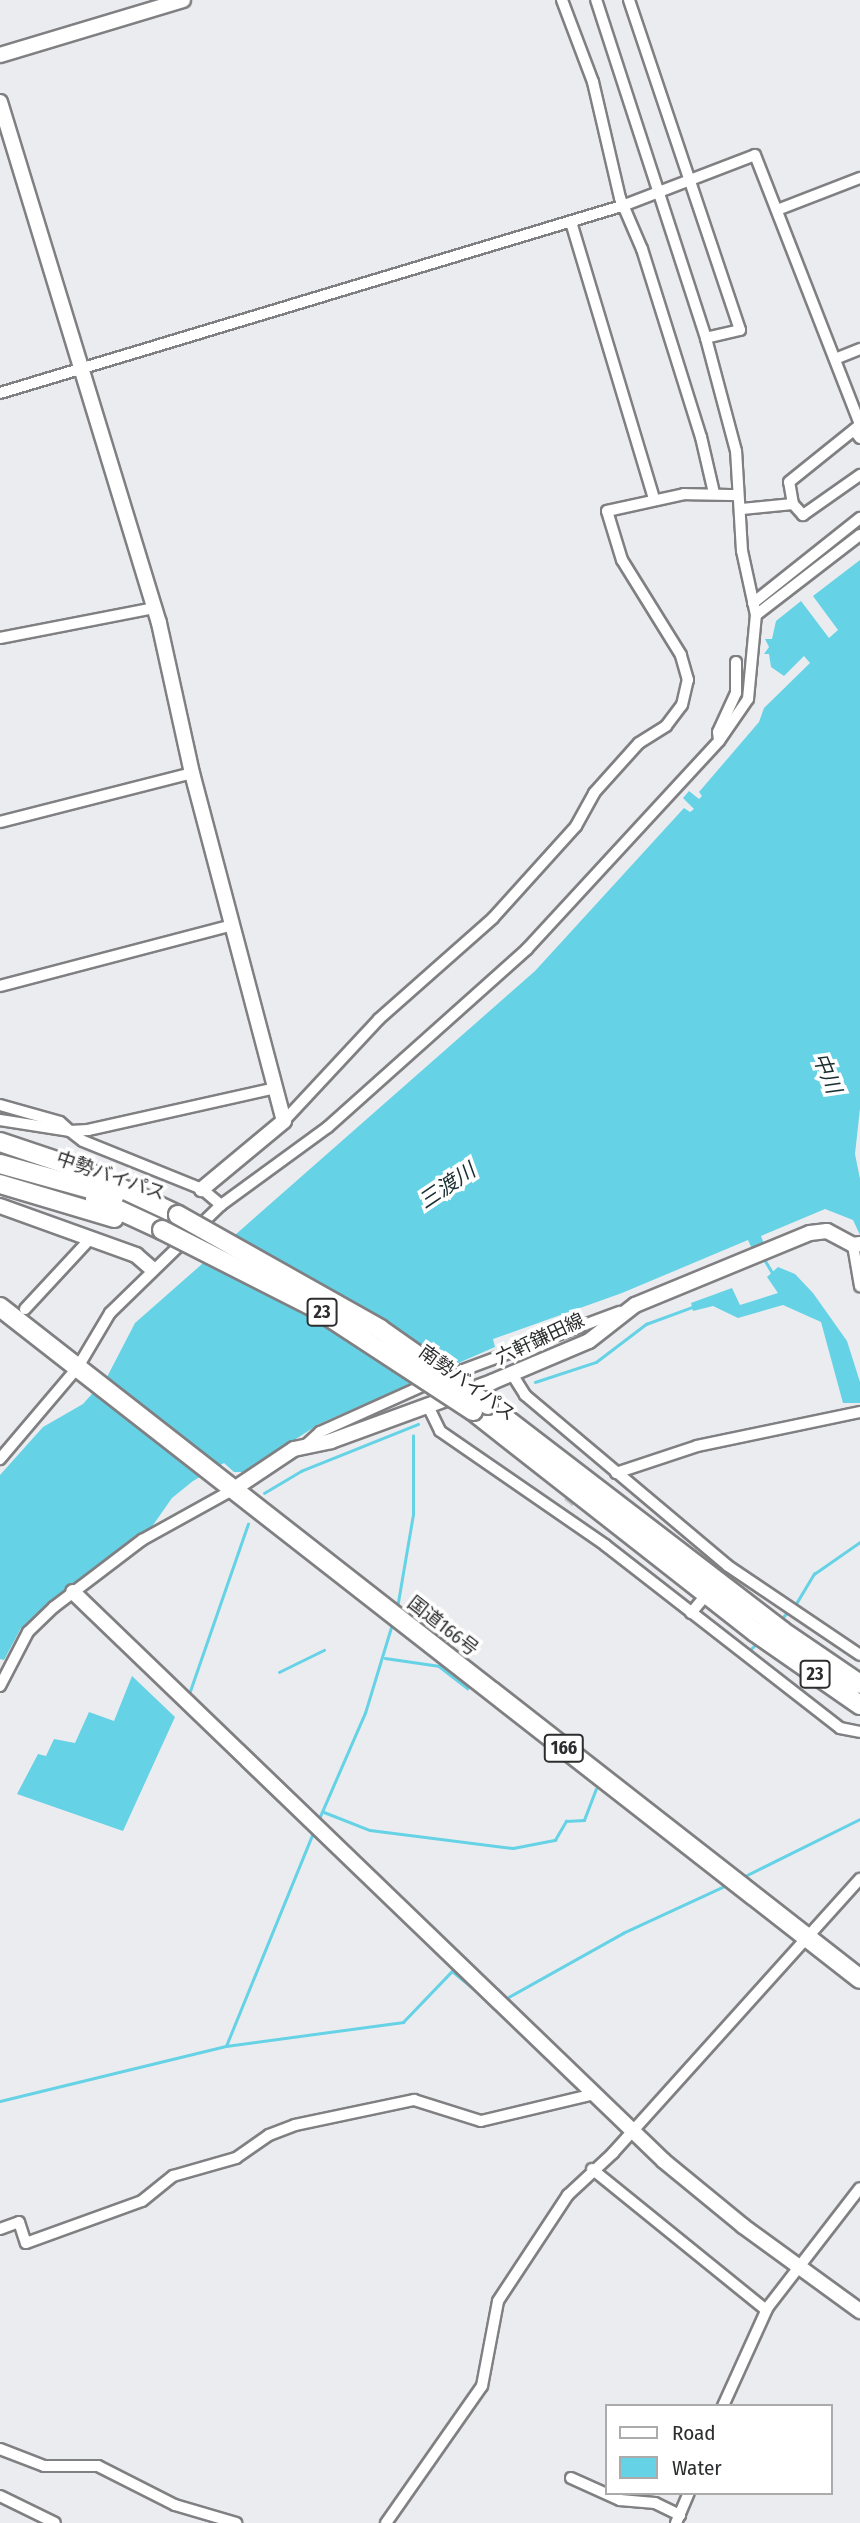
<!DOCTYPE html>
<html>
<head>
<meta charset="utf-8">
<style>
	body { margin:0 }
	#map { position:relative; width:860px; height:2523px; overflow:hidden; background:#ebecef; font-family:"Fira Sans Condensed","Noto Sans JP",sans-serif }
	div>[style] { position:absolute }
	[style*='--x'] { left:calc(var(--x)*1px); top:calc(var(--y)*1px); width:calc(var(--w)*1px); rotate:calc(var(--a)*1deg) }
	.water>* { inset:0; background:#65d2e5 }
	.stream>* { height:2.5px; margin:-1.25px; padding:0 1.25px; transform-origin:1.25px; border-radius:1.25px; background:#65d2e5 }
	.street-tunnel>* { height:10px; margin-top:-5px; transform-origin:0; background:repeating-linear-gradient(90deg,#c5c6c8 0 10px,transparent 0 15px) }
	.roads { filter:drop-shadow(2px 0 #808083) drop-shadow(-2px 0 #808083) drop-shadow(0 2px #808083) drop-shadow(0 -2px #808083) }
	.street>* { height:10px; margin:-5px; padding:0 5px; transform-origin:5px; border-radius:5px; background:#fff }
	.secondary>* { height:14px; margin:-7px; padding:0 7px; transform-origin:7px; border-radius:7px; background:#fff }
	.highway>* { height:18px; margin:-9px; padding:0 9px; transform-origin:9px; border-radius:9px; background:#fff }
	.bridges { filter:drop-shadow(2px 0 #808083) drop-shadow(-2px 0 #808083) drop-shadow(0 2px #808083) drop-shadow(0 -2px #808083) }
	.highway-bridge>* { height:18px; margin:-9px; padding:0 9px; transform-origin:9px; border-radius:9px; background:#fff }
	span { translate:-50% -50%; white-space:nowrap; text-align:center; line-height:1.15; -webkit-text-stroke:7px #fff; paint-order:stroke }
	.shield-label span { padding:2px 5px; background:#fff; border:2px solid; border-radius:5px; -webkit-text-stroke-width:0 }
	.shield-label { font-size:18px; color:#2c2d2e; font-weight:700 }
	.street-label { font-size:19px; color:#2c2d2e }
	.water-label { font-size:21px; color:#1a2e31; font-style:italic }
	.legend { position:absolute; left:605px; top:2404px; width:228px; height:91px; box-sizing:border-box; background:#fff; border:2px solid #ababab; margin:0; padding:9px 12px; list-style:none; font-size:21px; color:#2c2d2e }
	.legend li { display:flex; align-items:center; gap:14px; height:35px }
	.legend b { width:35px; border:2px solid #ababab }
</style>
</head>
<body>
<div id="map">
	<div class="water">
		<div style="clip-path:polygon(860px 560px,860px 1108px,855px 1154px,860px 1179px,860px 1235px,853px 1220px,825px 1209px,761px 1236px,764px 1244px,752px 1249px,748px 1240px,622px 1293px,493px 1339px,495px 1347px,319px 1424px,245px 1472px,234px 1472px,224px 1463px,193px 1481px,172px 1498px,151px 1528px,21px 1628px,4px 1660px,0 1659px,0 1475px,43px 1427px,83px 1404px,107px 1377px,135px 1323px,535px 971px,684px 808px,690px 812px,694px 809px,683px 798px,689px 791px,699px 799px,702px 796px,699px 792px,759px 722px,764px 708px,810px 663px,804px 656px,784px 676px,771px 667px,769px 654px,764px 654px,769px 647px,765px 639px,772px 639px,776px 621px,801px 601px,829px 638px,838px 630px,813px 596px)"></div>
		<div style="clip-path:polygon(778px 1267px,795px 1274px,813px 1293px,847px 1341px,860px 1382px,860px 1403px,843px 1403px,821px 1322px,783px 1305px,738px 1318px,713px 1306px,693px 1311px,691px 1303px,732px 1288px,740px 1305px,778px 1293px,767px 1277px)"></div>
		<div style="clip-path:polygon(132px 1676px,175px 1717px,123px 1831px,17px 1794px,38px 1754px,46px 1756px,54px 1739px,75px 1743px,89px 1712px,114px 1721px)"></div>
	</div>
	<div class="stream">
		<div style="--x:763;--y:1257;--w:17;--a:59"></div>
		<div style="--x:535;--y:1382;--w:64;--a:-18.2"></div>
		<div style="--x:596;--y:1362;--w:63;--a:-37.2"></div>
		<div style="--x:646;--y:1324;--w:52;--a:-20.2"></div>
		<div style="--x:264;--y:1493;--w:43;--a:-30.7"></div>
		<div style="--x:301;--y:1471;--w:126;--a:-21.9"></div>
		<div style="--x:794;--y:1607;--w:39;--a:-59"></div>
		<div style="--x:814;--y:1574;--w:56;--a:-34.8"></div>
		<div style="--x:397;--y:1608;--w:95;--a:-80.3"></div>
		<div style="--x:413;--y:1514;--w:78;--a:-90"></div>
		<div style="--x:779;--y:1621;--w:14;--a:-45"></div>
		<div style="--x:749;--y:1651;--w:11;--a:-45"></div>
		<div style="--x:385;--y:1658;--w:55;--a:8.4"></div>
		<div style="--x:439;--y:1666;--w:36;--a:38"></div>
		<div style="--x:279;--y:1672;--w:50;--a:-26.1"></div>
		<div style="--x:188;--y:1697;--w:183;--a:-70.9"></div>
		<div style="--x:324;--y:1812;--w:49;--a:21.4"></div>
		<div style="--x:370;--y:1830;--w:144;--a:7.2"></div>
		<div style="--x:513;--y:1848;--w:43;--a:-10.8"></div>
		<div style="--x:555;--y:1840;--w:22;--a:-60"></div>
		<div style="--x:566;--y:1821;--w:18;--a:-3"></div>
		<div style="--x:584;--y:1820;--w:33;--a:-69"></div>
		<div style="--x:318;--y:1821;--w:118;--a:-66.5"></div>
		<div style="--x:365;--y:1713;--w:96;--a:-73.1"></div>
		<div style="--x:741;--y:1878;--w:133;--a:-26.4"></div>
		<div style="--x:505;--y:1999;--w:135;--a:-29.2"></div>
		<div style="--x:623;--y:1933;--w:117;--a:-24.8"></div>
		<div style="--x:226;--y:2046;--w:233;--a:-67.8"></div>
		<div style="--x:0;--y:2101;--w:233;--a:-13.7"></div>
		<div style="--x:226;--y:2046;--w:179;--a:-7.7"></div>
		<div style="--x:403;--y:2022;--w:71;--a:-46.1"></div>
		<div style="--x:452;--y:1971;--w:52;--a:39.5"></div>
	</div>
	<div class="street-tunnel">
		<div style="--x:568;--y:1503;--w:43;--a:-49.7"></div>
	</div>
	<div class="roads">
		<div class="street">
			<div style="--x:562;--y:0;--w:88;--a:69.3"></div>
			<div style="--x:593;--y:82;--w:119;--a:76.9"></div>
			<div style="--x:620;--y:198;--w:56;--a:66.7"></div>
			<div style="--x:642;--y:249;--w:197;--a:72.6"></div>
			<div style="--x:701;--y:437;--w:57;--a:76.9"></div>
			<div style="--x:629;--y:0;--w:348;--a:71.4"></div>
			<div style="--x:740;--y:330;--w:35;--a:167"></div>
			<div style="--x:777;--y:210;--w:89;--a:-21.1"></div>
			<div style="--x:571;--y:222;--w:289;--a:73.3"></div>
			<div style="--x:835;--y:359;--w:27;--a:-22"></div>
			<div style="--x:0;--y:393;--w:653;--a:-16.74"></div>
			<div style="--x:625;--y:205;--w:139;--a:-21"></div>
			<div style="--x:755;--y:155;--w:290;--a:68.7"></div>
			<div style="--x:854;--y:430;--w:10;--a:53"></div>
			<div style="--x:793;--y:504;--w:15;--a:48"></div>
			<div style="--x:803;--y:515;--w:70;--a:-35.1"></div>
			<div style="--x:742;--y:509;--w:51;--a:-5.6"></div>
			<div style="--x:793;--y:504;--w:22;--a:-100"></div>
			<div style="--x:789;--y:482;--w:91;--a:-38.8"></div>
			<div style="--x:753;--y:603;--w:137;--a:-38.5"></div>
			<div style="--x:756;--y:615;--w:131;--a:-37.6"></div>
			<div style="--x:0;--y:638;--w:158;--a:-11"></div>
			<div style="--x:719;--y:740;--w:8;--a:-97"></div>
			<div style="--x:718;--y:732;--w:43;--a:-65.2"></div>
			<div style="--x:736;--y:693;--w:31;--a:-90"></div>
			<div style="--x:0;--y:822;--w:198;--a:-14.3"></div>
			<div style="--x:0;--y:986;--w:240;--a:-14.7"></div>
			<div style="--x:0;--y:1105;--w:62;--a:15.8"></div>
			<div style="--x:60;--y:1122;--w:13;--a:42"></div>
			<div style="--x:70;--y:1131;--w:18;--a:-3"></div>
			<div style="--x:88;--y:1130;--w:193;--a:-12.6"></div>
			<div style="--x:0;--y:1120;--w:71;--a:8.9"></div>
			<div style="--x:70;--y:1131;--w:16;--a:38"></div>
			<div style="--x:83;--y:1141;--w:128;--a:22"></div>
			<div style="--x:202;--y:1189;--w:25;--a:40"></div>
			<div style="--x:221;--y:1205;--w:155;--a:135.8"></div>
			<div style="--x:110;--y:1313;--w:63;--a:120.7"></div>
			<div style="--x:78;--y:1367;--w:121;--a:130.3"></div>
			<div style="--x:284;--y:1121;--w:139;--a:-47"></div>
			<div style="--x:379;--y:1019;--w:152;--a:-41.5"></div>
			<div style="--x:493;--y:918;--w:124;--a:-47.9"></div>
			<div style="--x:576;--y:826;--w:38;--a:-61"></div>
			<div style="--x:594;--y:793;--w:67;--a:-48"></div>
			<div style="--x:639;--y:743;--w:32;--a:-32"></div>
			<div style="--x:666;--y:726;--w:26;--a:-53"></div>
			<div style="--x:682;--y:705;--w:26;--a:-77"></div>
			<div style="--x:688;--y:680;--w:26;--a:-106"></div>
			<div style="--x:681;--y:655;--w:112;--a:-121.8"></div>
			<div style="--x:622;--y:560;--w:51;--a:-107"></div>
			<div style="--x:607;--y:511;--w:79;--a:-12.4"></div>
			<div style="--x:684;--y:494;--w:54;--a:1.1"></div>
			<div style="--x:221;--y:1205;--w:132;--a:-36.1"></div>
			<div style="--x:328;--y:1127;--w:267;--a:-41.8"></div>
			<div style="--x:527;--y:949;--w:283;--a:-47.3"></div>
			<div style="--x:719;--y:741;--w:51;--a:-55.4"></div>
			<div style="--x:748;--y:699;--w:84;--a:-84.6"></div>
			<div style="--x:756;--y:615;--w:66;--a:-102.3"></div>
			<div style="--x:742;--y:551;--w:100;--a:-93.4"></div>
			<div style="--x:736;--y:451;--w:117;--a:-104.9"></div>
			<div style="--x:706;--y:338;--w:355;--a:-108"></div>
			<div style="--x:853;--y:1245;--w:42;--a:80.3"></div>
			<div style="--x:25;--y:1309;--w:97;--a:-47.1"></div>
			<div style="--x:512;--y:1374;--w:25;--a:58"></div>
			<div style="--x:525;--y:1395;--w:265;--a:40.1"></div>
			<div style="--x:728;--y:1566;--w:159;--a:34"></div>
			<div style="--x:447;--y:1376;--w:184;--a:-20.4"></div>
			<div style="--x:427;--y:1404;--w:30;--a:64"></div>
			<div style="--x:440;--y:1431;--w:201;--a:34.6"></div>
			<div style="--x:605;--y:1545;--w:298;--a:37.9"></div>
			<div style="--x:840;--y:1728;--w:20;--a:11"></div>
			<div style="--x:306;--y:1445;--w:19;--a:-43"></div>
			<div style="--x:320;--y:1432;--w:120;--a:-24.2"></div>
			<div style="--x:616;--y:1473;--w:85;--a:-18.4"></div>
			<div style="--x:697;--y:1446;--w:167;--a:-11.8"></div>
			<div style="--x:691;--y:1613;--w:23;--a:-50"></div>
			<div style="--x:0;--y:1686;--w:61;--a:-62.6"></div>
			<div style="--x:28;--y:1632;--w:36;--a:-44"></div>
			<div style="--x:54;--y:1607;--w:111;--a:-37.3"></div>
			<div style="--x:142;--y:1540;--w:105;--a:-29"></div>
			<div style="--x:592;--y:2169;--w:224;--a:39"></div>
			<div style="--x:0;--y:2229;--w:20;--a:-20"></div>
			<div style="--x:19;--y:2222;--w:22;--a:72"></div>
			<div style="--x:26;--y:2243;--w:123;--a:-19.9"></div>
			<div style="--x:142;--y:2201;--w:40;--a:-39"></div>
			<div style="--x:173;--y:2176;--w:66;--a:-15.9"></div>
			<div style="--x:236;--y:2158;--w:40;--a:-34.9"></div>
			<div style="--x:269;--y:2135;--w:28;--a:-21"></div>
			<div style="--x:295;--y:2125;--w:122;--a:-11.9"></div>
			<div style="--x:414;--y:2100;--w:70;--a:17.4"></div>
			<div style="--x:481;--y:2121;--w:116;--a:-13.4"></div>
			<div style="--x:723;--y:2406;--w:109;--a:-65.6"></div>
			<div style="--x:768;--y:2307;--w:150;--a:-52.3"></div>
			<div style="--x:0;--y:2449;--w:47;--a:21.1"></div>
			<div style="--x:44;--y:2466;--w:54;--a:0"></div>
			<div style="--x:98;--y:2466;--w:86;--a:26.9"></div>
			<div style="--x:175;--y:2505;--w:64;--a:16.4"></div>
			<div style="--x:571;--y:2478;--w:54;--a:24.2"></div>
			<div style="--x:620;--y:2500;--w:35;--a:5"></div>
			<div style="--x:655;--y:2503;--w:28;--a:26"></div>
			<div style="--x:0;--y:2496;--w:61;--a:26.1"></div>
			<div style="--x:386;--y:2523;--w:167;--a:-55"></div>
			<div style="--x:482;--y:2386;--w:86;--a:-79.3"></div>
			<div style="--x:498;--y:2301;--w:127;--a:-56.6"></div>
			<div style="--x:568;--y:2195;--w:62;--a:-43"></div>
			<div style="--x:613;--y:2153;--w:369;--a:-48"></div>
			<div style="--x:676;--y:2523;--w:33;--a:-67"></div>
		</div>
		<div class="secondary">
			<div style="--x:0;--y:55;--w:191;--a:-16.7"></div>
			<div style="--x:0;--y:102;--w:545;--a:73.03"></div>
			<div style="--x:159;--y:623;--w:154;--a:77.6"></div>
			<div style="--x:192;--y:773;--w:360;--a:75.2"></div>
			<div style="--x:284;--y:1121;--w:107;--a:140.3"></div>
			<div style="--x:0;--y:1206;--w:145;--a:19.8"></div>
			<div style="--x:136;--y:1255;--w:21;--a:41"></div>
			<div style="--x:234;--y:1489;--w:72;--a:-33.7"></div>
			<div style="--x:294;--y:1449;--w:38;--a:-12"></div>
			<div style="--x:331;--y:1441;--w:171;--a:-20.1"></div>
			<div style="--x:492;--y:1382;--w:105;--a:-22.9"></div>
			<div style="--x:589;--y:1341;--w:58;--a:-38"></div>
			<div style="--x:635;--y:1305;--w:189;--a:-22.4"></div>
			<div style="--x:810;--y:1233;--w:17;--a:-7"></div>
			<div style="--x:827;--y:1231;--w:30;--a:28"></div>
			<div style="--x:853;--y:1245;--w:7;--a:-8"></div>
			<div style="--x:73;--y:1592;--w:820;--a:43.91"></div>
			<div style="--x:664;--y:2161;--w:102;--a:39.4"></div>
			<div style="--x:743;--y:2226;--w:145;--a:36"></div>
		</div>
		<div class="highway">
			<div style="--x:0;--y:1142;--w:84;--a:18.6"></div>
			<div style="--x:80;--y:1169;--w:108;--a:25.1"></div>
			<div style="--x:0;--y:1164;--w:119;--a:15.5"></div>
			<div style="--x:0;--y:1184;--w:119;--a:16.6"></div>
			<div style="--x:95;--y:1199;--w:74;--a:24.8"></div>
			<div style="--x:0;--y:1307;--w:1091;--a:38"></div>
			<div style="--x:488;--y:1405;--w:371;--a:37.5"></div>
			<div style="--x:782;--y:1631;--w:94;--a:34.2"></div>
			<div style="--x:473;--y:1411;--w:358;--a:38.1"></div>
			<div style="--x:755;--y:1632;--w:128;--a:34.8"></div>
		</div>
	</div>
	<div class="bridges">
		<div class="highway-bridge">
			<div style="--x:178;--y:1215;--w:232;--a:29.4"></div>
			<div style="--x:380;--y:1329;--w:132;--a:35.1"></div>
			<div style="--x:162;--y:1230;--w:170;--a:26.9"></div>
			<div style="--x:314;--y:1307;--w:190;--a:33.2"></div>
		</div>
	</div>
	<div class="shield-label">
		<span style="left:322px;top:1312px">23</span>
		<span style="left:815px;top:1674px">23</span>
		<span style="left:564px;top:1748px">166</span>
	</div>
	<div class="street-label">
		<span style="left:111px;top:1176px;rotate:19deg">中勢バイパス</span>
		<span style="left:540px;top:1339px;rotate:-25deg">六軒鎌田線</span>
		<span style="left:467px;top:1383px;rotate:36deg">南勢バイパス</span>
		<span style="left:443px;top:1626px;rotate:38deg">国道166号</span>
	</div>
	<div class="water-label">
		<span style="left:827px;top:1073px;rotate:68deg">中川</span>
		<span style="left:447px;top:1186px;rotate:-34deg">三渡川</span>
	</div>
	<ul class="legend">
	<li><b style="height:9px;background:#fff"></b>Road</li>
	<li><b style="height:19px;background:#65d2e5"></b>Water</li>
	</ul>
</div>
</body>
</html>
